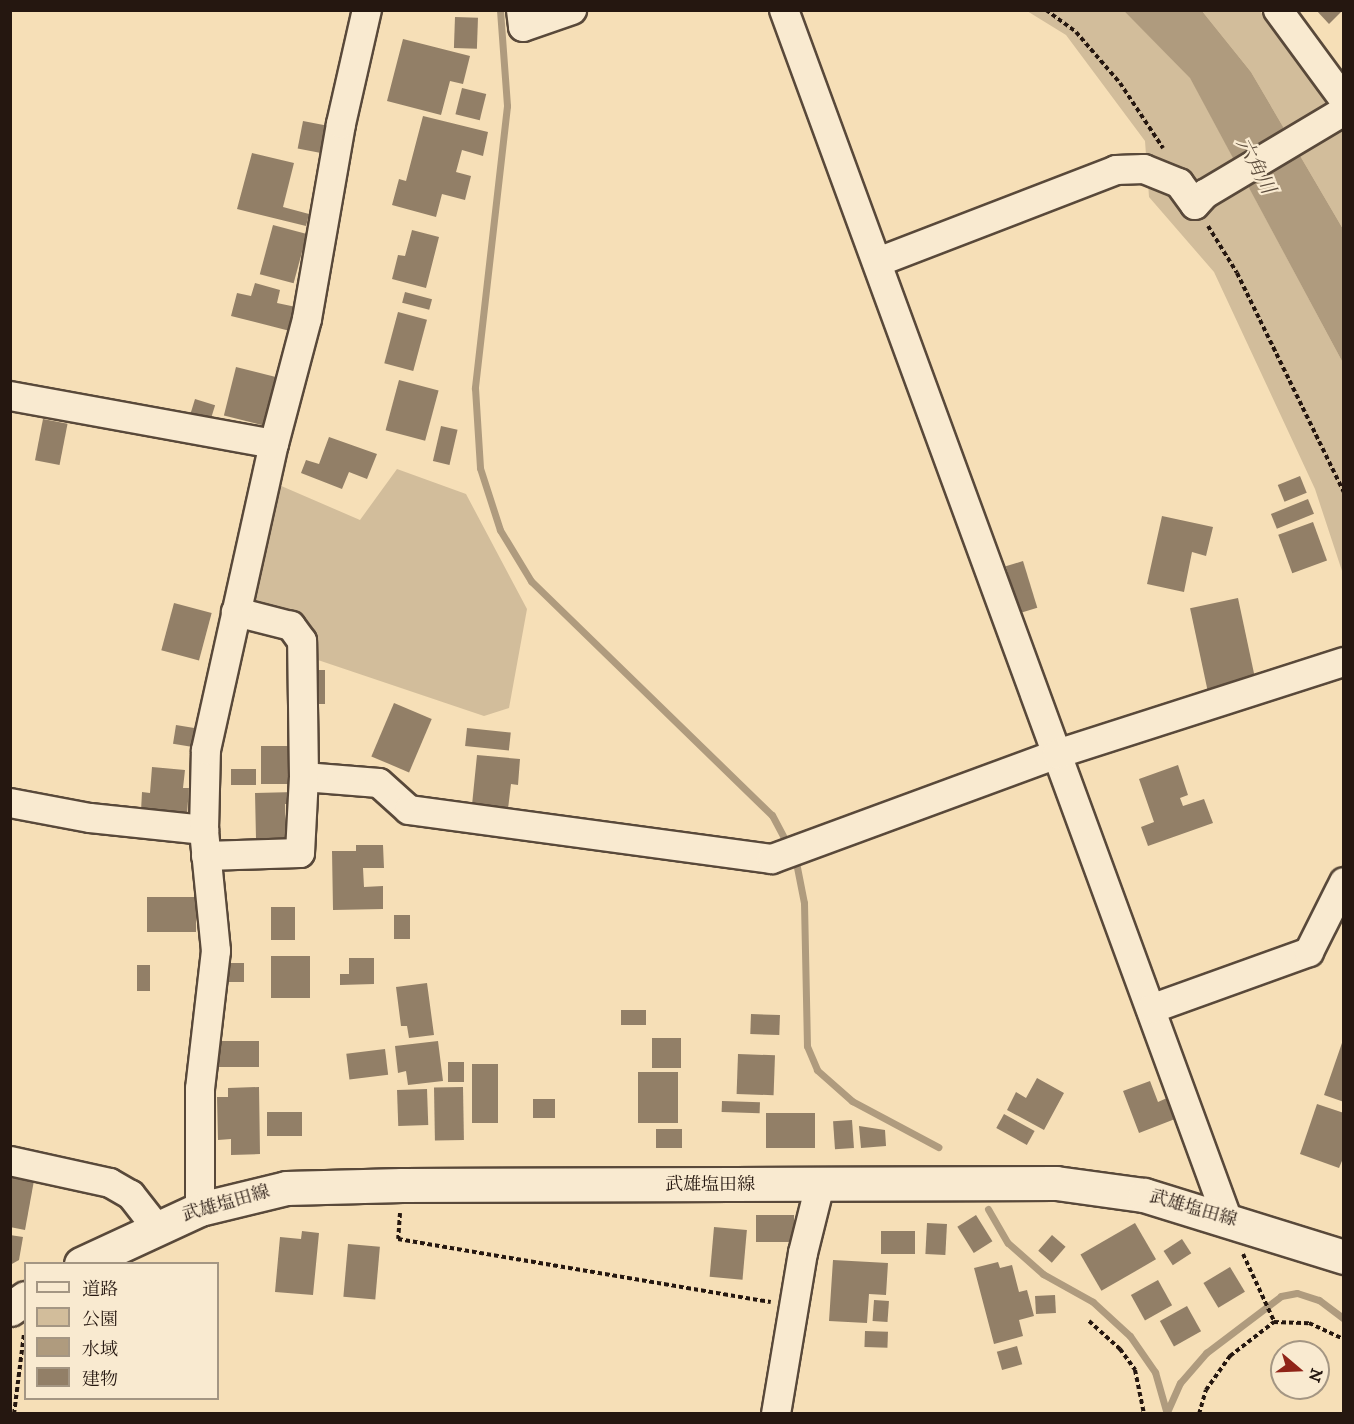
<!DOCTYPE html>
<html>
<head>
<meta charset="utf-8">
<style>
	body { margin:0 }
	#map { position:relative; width:1354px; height:1424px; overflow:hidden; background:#f6dfb7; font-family:"IM FELL DW Pica","Noto Serif JP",serif }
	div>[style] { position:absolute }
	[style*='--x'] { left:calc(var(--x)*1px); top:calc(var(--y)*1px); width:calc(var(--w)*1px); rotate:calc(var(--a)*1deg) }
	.green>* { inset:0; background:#d2bd9b }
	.water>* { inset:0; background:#af9b7e }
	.stream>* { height:7px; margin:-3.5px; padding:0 3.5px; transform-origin:3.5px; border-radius:3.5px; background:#af9b7e }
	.building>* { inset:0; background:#927f67; transform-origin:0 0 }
	.path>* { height:4px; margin-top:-2px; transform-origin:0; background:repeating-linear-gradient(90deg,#251710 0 4.5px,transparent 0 7.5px) }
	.roads { filter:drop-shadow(2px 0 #59493a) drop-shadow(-2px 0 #59493a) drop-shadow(0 2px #59493a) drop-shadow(0 -2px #59493a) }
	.minor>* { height:28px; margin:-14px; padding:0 14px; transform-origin:14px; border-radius:14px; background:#f9ead0 }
	.secondary>* { height:33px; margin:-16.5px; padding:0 16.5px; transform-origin:16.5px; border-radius:16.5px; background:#f9ead0 }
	span { translate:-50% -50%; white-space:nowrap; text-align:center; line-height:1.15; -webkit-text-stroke:4.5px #f9ead0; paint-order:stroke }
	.street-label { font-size:18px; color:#251710 }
	.water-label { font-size:20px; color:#5c4c3c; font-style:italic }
	.frame { position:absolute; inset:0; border:12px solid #251710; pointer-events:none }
	.legend { position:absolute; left:24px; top:1262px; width:195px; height:138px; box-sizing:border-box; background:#f9ead0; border:2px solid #a49683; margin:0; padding:8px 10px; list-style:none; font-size:18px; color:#251710 }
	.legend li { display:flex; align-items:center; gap:12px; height:30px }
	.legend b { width:30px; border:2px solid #a49683 }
	.north { position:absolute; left:1270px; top:1340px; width:60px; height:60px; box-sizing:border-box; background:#f9ead0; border:2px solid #a49683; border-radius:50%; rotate:109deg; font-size:16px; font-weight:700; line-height:24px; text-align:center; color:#251710 }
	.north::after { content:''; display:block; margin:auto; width:21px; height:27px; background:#8f2418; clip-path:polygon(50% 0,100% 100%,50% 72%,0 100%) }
</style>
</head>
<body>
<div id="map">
	<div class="green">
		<div style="clip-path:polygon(1027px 11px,1124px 11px,1190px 77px,1343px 363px,1343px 574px,1315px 489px,1214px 272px,1149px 197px,1145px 141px,1066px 35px)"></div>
		<div style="clip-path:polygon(1202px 11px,1260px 11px,1292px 51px,1343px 130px,1343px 229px,1251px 72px)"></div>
		<div style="clip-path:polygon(397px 469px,466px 494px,527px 609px,509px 708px,484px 716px,312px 658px,307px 623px,248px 607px,279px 485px,360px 520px)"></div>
	</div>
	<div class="water">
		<div style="clip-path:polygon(1124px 11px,1202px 11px,1251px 72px,1343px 229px,1343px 363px,1190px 78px)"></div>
	</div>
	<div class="stream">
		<div style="--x:500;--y:10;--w:96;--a:85.8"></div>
		<div style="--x:507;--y:106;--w:284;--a:96.5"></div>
		<div style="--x:475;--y:388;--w:80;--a:86.4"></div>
		<div style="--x:480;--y:468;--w:65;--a:72.1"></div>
		<div style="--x:500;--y:530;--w:60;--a:58.7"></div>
		<div style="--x:531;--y:581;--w:336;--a:44.2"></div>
		<div style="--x:772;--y:815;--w:36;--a:62"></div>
		<div style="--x:795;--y:857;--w:47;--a:78.9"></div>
		<div style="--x:804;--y:903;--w:143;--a:88.8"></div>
		<div style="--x:807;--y:1046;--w:26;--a:67"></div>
		<div style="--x:817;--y:1070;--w:47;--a:41.5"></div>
		<div style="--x:852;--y:1101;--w:98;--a:28.1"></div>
		<div style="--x:988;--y:1209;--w:39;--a:60"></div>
		<div style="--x:1008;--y:1243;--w:47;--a:41.5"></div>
		<div style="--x:1043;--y:1274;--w:57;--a:29.2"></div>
		<div style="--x:1093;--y:1302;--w:50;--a:42.6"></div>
		<div style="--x:1130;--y:1336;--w:44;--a:55.2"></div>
		<div style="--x:1155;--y:1372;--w:44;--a:74.1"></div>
		<div style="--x:1167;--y:1412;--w:32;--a:-66"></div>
		<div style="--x:1180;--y:1383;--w:40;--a:-49"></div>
		<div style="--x:1206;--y:1353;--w:94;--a:-37.2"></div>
		<div style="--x:1281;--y:1296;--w:16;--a:-11"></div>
		<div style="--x:1297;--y:1293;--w:23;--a:18"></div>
		<div style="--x:1319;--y:1300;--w:31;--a:37"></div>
	</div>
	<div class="building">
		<div style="clip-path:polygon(1316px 10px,1343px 10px,1329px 24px)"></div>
		<div style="left:455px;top:17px;width:23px;height:31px;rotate:2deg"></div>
		<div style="clip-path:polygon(403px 39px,470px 56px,463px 84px,450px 81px,441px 115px,387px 101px)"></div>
		<div style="left:462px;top:88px;width:25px;height:27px;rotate:14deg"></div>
		<div style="clip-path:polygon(423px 116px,488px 132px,483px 156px,462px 150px,456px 172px,471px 176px,465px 200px,442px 194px,436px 217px,392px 205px,399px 179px,406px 181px)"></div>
		<div style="left:303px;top:121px;width:25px;height:28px;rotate:11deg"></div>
		<div style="clip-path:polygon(252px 153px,294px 163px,283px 207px,309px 214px,306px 226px,237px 209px)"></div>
		<div style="left:273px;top:225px;width:35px;height:51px;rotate:15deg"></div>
		<div style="clip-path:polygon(412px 230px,439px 237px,426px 288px,392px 279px,398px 255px,405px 256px)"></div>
		<div style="clip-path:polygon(255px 283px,280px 290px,277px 303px,296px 307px,290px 331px,231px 316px,237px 293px,251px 296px)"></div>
		<div style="left:405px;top:292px;width:28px;height:11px;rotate:15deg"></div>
		<div style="left:398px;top:312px;width:30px;height:53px;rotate:15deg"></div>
		<div style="left:236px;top:367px;width:42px;height:50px;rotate:14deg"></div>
		<div style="left:399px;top:380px;width:41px;height:52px;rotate:15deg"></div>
		<div style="left:195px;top:399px;width:21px;height:17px;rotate:17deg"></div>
		<div style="left:43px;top:419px;width:25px;height:42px;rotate:11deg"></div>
		<div style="left:441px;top:426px;width:17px;height:36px;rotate:13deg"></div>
		<div style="clip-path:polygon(329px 437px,377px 454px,367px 479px,349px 472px,342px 489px,301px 473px,306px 460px,319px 464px)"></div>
		<div style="left:1300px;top:476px;width:18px;height:24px;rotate:68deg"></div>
		<div style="left:1308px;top:499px;width:16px;height:40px;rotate:68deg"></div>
		<div style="clip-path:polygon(1162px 516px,1213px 527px,1206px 556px,1192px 552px,1184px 592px,1147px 584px)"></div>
		<div style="left:1313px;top:522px;width:41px;height:37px;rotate:70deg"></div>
		<div style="left:1023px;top:561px;width:49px;height:18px;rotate:73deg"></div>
		<div style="left:1238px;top:598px;width:83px;height:49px;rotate:78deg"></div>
		<div style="left:174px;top:603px;width:39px;height:49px;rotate:15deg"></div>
		<div style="left:310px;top:670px;width:15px;height:34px"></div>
		<div style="left:394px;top:703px;width:41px;height:58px;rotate:23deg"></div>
		<div style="left:176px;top:725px;width:20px;height:19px;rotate:9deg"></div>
		<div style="left:467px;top:728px;width:44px;height:18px;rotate:6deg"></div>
		<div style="left:261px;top:746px;width:33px;height:38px"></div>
		<div style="clip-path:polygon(477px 755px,520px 759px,518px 785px,511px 784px,508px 809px,472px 805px)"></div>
		<div style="clip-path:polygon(1178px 765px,1188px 795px,1180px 798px,1183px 806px,1204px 799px,1213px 823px,1148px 846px,1141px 827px,1154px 822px,1139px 779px)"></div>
		<div style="clip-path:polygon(152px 767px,185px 770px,183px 788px,189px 788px,187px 814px,141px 811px,142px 792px,150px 793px)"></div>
		<div style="left:256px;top:769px;width:16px;height:25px;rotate:90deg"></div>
		<div style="clip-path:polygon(295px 792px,295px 804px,285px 804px,286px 839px,256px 839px,255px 793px)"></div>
		<div style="clip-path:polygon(356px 845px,383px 845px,384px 868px,363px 868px,364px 887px,383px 886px,383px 909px,333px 910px,332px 851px,356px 851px)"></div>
		<div style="left:196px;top:897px;width:35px;height:49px;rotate:90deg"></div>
		<div style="left:271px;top:907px;width:24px;height:33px"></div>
		<div style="left:394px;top:915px;width:16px;height:24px"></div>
		<div style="left:271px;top:956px;width:39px;height:42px"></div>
		<div style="clip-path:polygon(349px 958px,374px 958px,374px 984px,340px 985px,340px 974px,349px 974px)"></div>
		<div style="left:227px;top:963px;width:17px;height:19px"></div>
		<div style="left:150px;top:965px;width:26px;height:13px;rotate:90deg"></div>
		<div style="clip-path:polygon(427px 983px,434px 1035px,409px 1038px,407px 1026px,401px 1026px,396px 987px)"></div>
		<div style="left:621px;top:1010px;width:25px;height:15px"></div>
		<div style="left:751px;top:1014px;width:29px;height:20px;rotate:2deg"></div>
		<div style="left:652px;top:1038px;width:29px;height:30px"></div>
		<div style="clip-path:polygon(1343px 1040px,1344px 1041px,1344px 1102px,1324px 1095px)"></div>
		<div style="left:259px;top:1041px;width:26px;height:40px;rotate:90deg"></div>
		<div style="clip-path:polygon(438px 1041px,443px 1081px,408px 1085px,406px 1071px,398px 1073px,395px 1046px)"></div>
		<div style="left:385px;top:1049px;width:26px;height:39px;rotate:83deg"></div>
		<div style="left:738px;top:1054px;width:37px;height:40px;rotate:2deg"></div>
		<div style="left:464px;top:1062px;width:20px;height:16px;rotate:90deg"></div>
		<div style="left:472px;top:1064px;width:26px;height:59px"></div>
		<div style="left:638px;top:1072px;width:40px;height:51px"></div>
		<div style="clip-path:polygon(1037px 1078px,1064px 1093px,1044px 1130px,1007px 1110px,1016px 1092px,1026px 1098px)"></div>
		<div style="clip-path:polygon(1150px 1081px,1158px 1102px,1167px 1098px,1175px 1119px,1139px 1133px,1123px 1091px)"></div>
		<div style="clip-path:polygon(259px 1087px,260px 1154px,231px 1155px,231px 1139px,218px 1140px,217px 1097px,228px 1097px,228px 1088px)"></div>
		<div style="left:463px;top:1087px;width:53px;height:29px;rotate:89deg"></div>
		<div style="left:427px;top:1089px;width:36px;height:30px;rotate:88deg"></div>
		<div style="left:533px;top:1099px;width:22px;height:19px"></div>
		<div style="left:722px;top:1101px;width:38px;height:11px;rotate:2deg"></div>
		<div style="clip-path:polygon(1317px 1104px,1344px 1113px,1344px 1156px,1339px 1168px,1300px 1154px)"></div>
		<div style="left:302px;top:1112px;width:24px;height:35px;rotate:90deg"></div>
		<div style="left:766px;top:1113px;width:49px;height:35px"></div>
		<div style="left:1004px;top:1114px;width:35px;height:16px;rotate:29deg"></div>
		<div style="left:852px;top:1120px;width:28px;height:19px;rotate:86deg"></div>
		<div style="clip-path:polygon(859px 1126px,885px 1130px,886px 1146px,861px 1148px)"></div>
		<div style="left:656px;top:1129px;width:26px;height:19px"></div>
		<div style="clip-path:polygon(10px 1170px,35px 1175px,25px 1230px,10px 1227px)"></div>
		<div style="left:756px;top:1215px;width:38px;height:27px"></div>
		<div style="left:976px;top:1215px;width:31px;height:22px;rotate:58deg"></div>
		<div style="left:927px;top:1223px;width:20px;height:31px;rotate:3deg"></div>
		<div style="left:1135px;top:1223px;width:42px;height:63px;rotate:60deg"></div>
		<div style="left:714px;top:1227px;width:33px;height:50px;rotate:5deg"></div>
		<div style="clip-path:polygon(302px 1231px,319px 1233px,313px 1295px,275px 1292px,280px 1237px,301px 1239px)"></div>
		<div style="left:881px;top:1231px;width:34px;height:23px"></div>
		<div style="clip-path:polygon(10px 1235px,23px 1237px,19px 1260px,10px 1265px)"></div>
		<div style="left:1052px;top:1235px;width:18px;height:21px;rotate:41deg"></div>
		<div style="left:1182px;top:1239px;width:17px;height:22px;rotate:57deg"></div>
		<div style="left:348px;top:1244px;width:32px;height:53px;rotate:5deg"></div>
		<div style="clip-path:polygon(833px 1260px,888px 1263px,886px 1295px,869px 1294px,867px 1323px,829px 1321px)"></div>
		<div style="clip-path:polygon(998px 1262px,1000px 1268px,1012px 1265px,1019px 1292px,1027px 1290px,1034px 1316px,1019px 1320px,1023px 1336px,994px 1344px,974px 1268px)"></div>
		<div style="left:1230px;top:1267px;width:29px;height:31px;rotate:59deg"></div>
		<div style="left:1158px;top:1280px;width:29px;height:31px;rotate:61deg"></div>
		<div style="left:1055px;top:1295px;width:18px;height:20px;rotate:87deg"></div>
		<div style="left:874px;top:1300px;width:15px;height:21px;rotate:4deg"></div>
		<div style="left:1187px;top:1306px;width:29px;height:31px;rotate:61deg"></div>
		<div style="left:865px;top:1331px;width:23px;height:16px;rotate:2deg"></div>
		<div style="left:1017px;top:1346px;width:19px;height:21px;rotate:74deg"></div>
	</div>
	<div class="path">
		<div style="--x:1046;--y:10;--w:37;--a:36"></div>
		<div style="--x:1076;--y:32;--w:67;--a:49.2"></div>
		<div style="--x:1120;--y:83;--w:78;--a:56.5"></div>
		<div style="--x:1208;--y:226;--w:55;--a:58.3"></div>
		<div style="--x:1237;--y:273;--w:244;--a:64"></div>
		<div style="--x:400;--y:1213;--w:26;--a:94"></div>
		<div style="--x:398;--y:1239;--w:378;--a:9.6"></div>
		<div style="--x:1243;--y:1254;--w:74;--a:65.2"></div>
		<div style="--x:1089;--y:1321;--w:42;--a:42.1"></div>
		<div style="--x:1120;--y:1349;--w:26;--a:54"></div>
		<div style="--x:1135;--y:1370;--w:45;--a:78.4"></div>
		<div style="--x:14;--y:1414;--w:81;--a:-82.9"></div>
		<div style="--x:1199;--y:1414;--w:25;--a:-74"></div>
		<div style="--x:1206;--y:1390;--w:42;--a:-54.8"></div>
		<div style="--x:1230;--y:1356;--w:56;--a:-37.7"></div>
		<div style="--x:1274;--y:1322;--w:35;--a:2"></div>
		<div style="--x:1309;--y:1323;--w:38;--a:25"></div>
	</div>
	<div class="roads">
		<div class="minor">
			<div style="--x:521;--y:10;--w:17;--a:83"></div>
			<div style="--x:523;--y:27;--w:52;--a:-19.1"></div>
			<div style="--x:784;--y:10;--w:1287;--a:69.86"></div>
			<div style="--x:1278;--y:10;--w:112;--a:53.7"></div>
			<div style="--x:878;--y:262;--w:255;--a:-21.1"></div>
			<div style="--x:1116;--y:170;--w:28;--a:-2"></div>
			<div style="--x:1144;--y:169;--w:38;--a:22"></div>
			<div style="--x:1179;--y:183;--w:27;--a:54"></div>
			<div style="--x:1195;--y:205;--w:15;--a:-48"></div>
			<div style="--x:1205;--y:194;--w:162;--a:-30.8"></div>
			<div style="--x:10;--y:396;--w:268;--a:10.3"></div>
			<div style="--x:304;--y:777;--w:75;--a:4.6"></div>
			<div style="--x:379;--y:783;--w:40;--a:42"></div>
			<div style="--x:409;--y:810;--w:366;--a:7.7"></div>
			<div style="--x:772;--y:859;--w:304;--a:-20.2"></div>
			<div style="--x:1057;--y:754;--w:301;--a:-17.8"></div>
			<div style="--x:10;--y:803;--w:81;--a:10.6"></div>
			<div style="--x:90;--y:818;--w:115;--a:6"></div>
			<div style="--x:206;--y:856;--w:94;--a:-1.8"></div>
			<div style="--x:300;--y:853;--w:76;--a:-87"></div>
			<div style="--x:304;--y:777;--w:136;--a:-90.8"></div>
			<div style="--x:302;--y:641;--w:19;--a:-126"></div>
			<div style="--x:291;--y:626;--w:57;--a:-165.7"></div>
			<div style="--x:1151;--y:1009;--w:168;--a:-19.8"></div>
			<div style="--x:1309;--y:952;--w:78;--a:-63.4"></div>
			<div style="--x:10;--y:1161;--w:102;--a:12.4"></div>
			<div style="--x:110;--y:1183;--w:24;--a:30"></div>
			<div style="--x:131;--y:1195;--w:41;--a:52"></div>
			<div style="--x:200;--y:1209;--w:120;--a:-90"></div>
			<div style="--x:200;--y:1089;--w:139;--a:-83.4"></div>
			<div style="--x:216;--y:951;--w:122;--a:-95.7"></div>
			<div style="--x:204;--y:830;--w:80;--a:-88.6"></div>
			<div style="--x:206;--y:750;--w:313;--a:-77.5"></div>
			<div style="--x:274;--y:444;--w:129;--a:-75.2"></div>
			<div style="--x:307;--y:319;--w:198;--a:-80.1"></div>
			<div style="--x:341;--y:124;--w:117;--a:-77.2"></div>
			<div style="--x:776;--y:1414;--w:163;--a:-80.5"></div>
			<div style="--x:803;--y:1253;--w:70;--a:-76"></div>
		</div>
		<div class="secondary">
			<div style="--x:81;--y:1264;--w:131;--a:-24.8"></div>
			<div style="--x:200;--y:1209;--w:89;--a:-13.7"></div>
			<div style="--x:286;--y:1188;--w:116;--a:-1.5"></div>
			<div style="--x:402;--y:1185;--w:654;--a:-0.18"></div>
			<div style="--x:1056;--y:1183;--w:89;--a:7.8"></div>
			<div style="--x:1144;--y:1195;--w:209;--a:17.2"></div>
			<div style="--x:10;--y:1309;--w:19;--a:-35"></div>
		</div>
	</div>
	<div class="street-label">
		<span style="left:710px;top:1185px">武雄塩田線</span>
		<span style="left:226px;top:1204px;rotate:-16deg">武雄塩田線</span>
		<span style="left:1193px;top:1209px;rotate:16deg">武雄塩田線</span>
	</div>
	<div class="water-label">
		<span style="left:1255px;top:166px;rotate:62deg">六角川</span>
	</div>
	<div class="frame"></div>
	<ul class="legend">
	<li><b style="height:8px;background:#f9ead0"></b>道路</li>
	<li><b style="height:16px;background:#d2bd9b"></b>公園</li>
	<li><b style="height:16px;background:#af9b7e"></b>水域</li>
	<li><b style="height:16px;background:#927f67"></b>建物</li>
	</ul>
	<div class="north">N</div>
</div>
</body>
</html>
